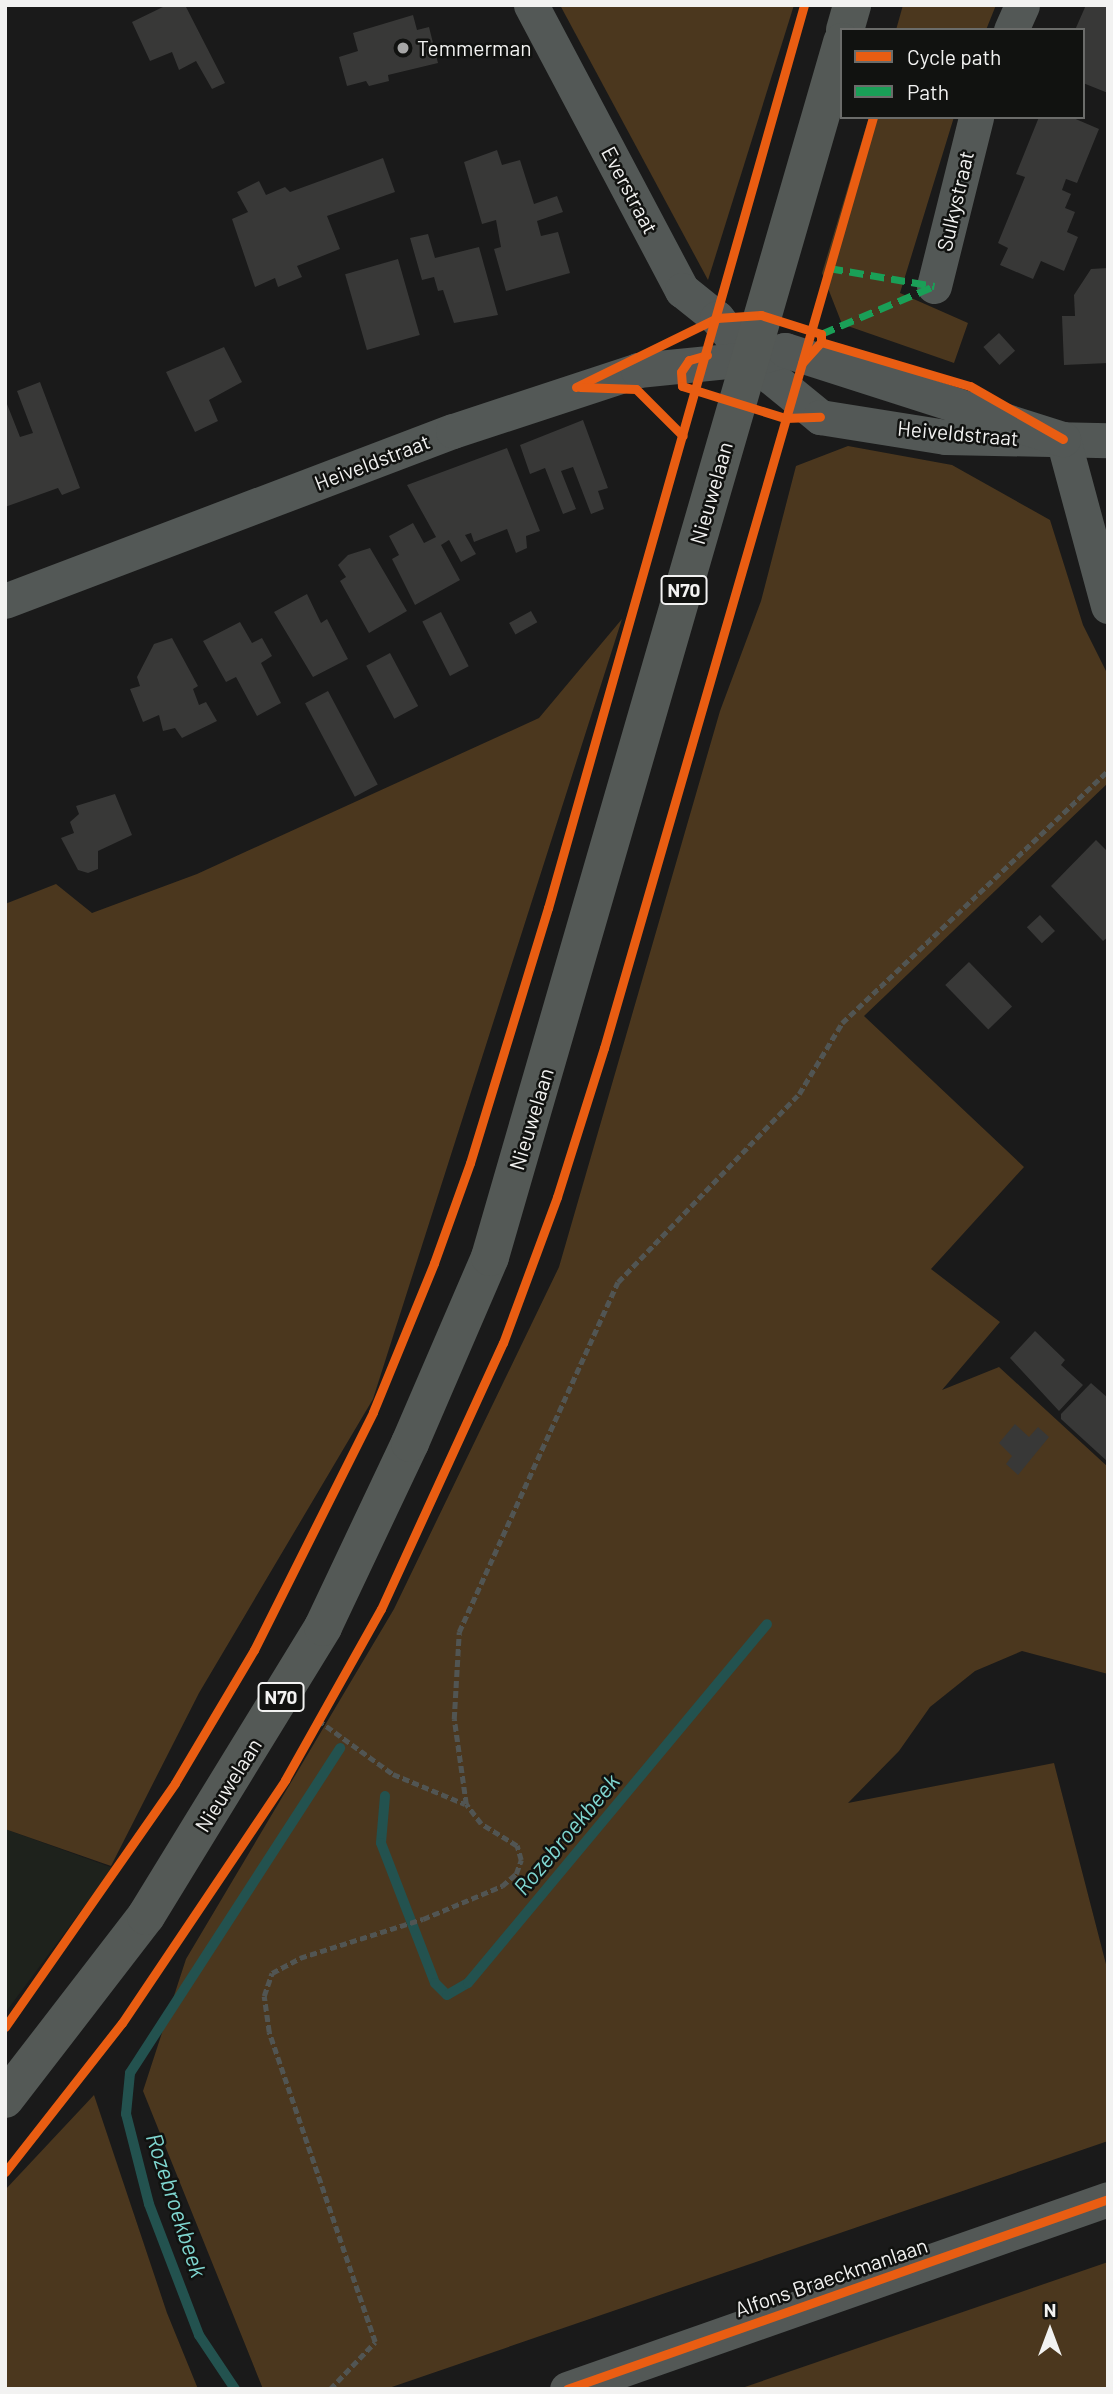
<!DOCTYPE html>
<html>
<head>
<meta charset="utf-8">
<style>
	body { margin:0 }
	#map { position:relative; width:1113px; height:2394px; overflow:hidden; background:#1a1a1a; font-family:Barlow,sans-serif }
	div>[style] { position:absolute }
	[style*='--x'] { left:calc(var(--x)*1px); top:calc(var(--y)*1px); width:calc(var(--w)*1px); rotate:calc(var(--a)*1deg) }
	.built>* { inset:0; background:#1e221c }
	.green>* { inset:0; background:#4b371e }
	.stream>* { height:10px; margin:-5px; padding:0 5px; transform-origin:5px; border-radius:5px; background:#23524f }
	.building>* { inset:0; background:#383837; transform-origin:0 0 }
	.path>* { height:4.5px; margin-top:-2.25px; transform-origin:0; background:repeating-linear-gradient(90deg,#515553 0 7px,transparent 0 10.5px) }
	.minor>* { height:35px; margin:-17.5px; padding:0 17.5px; transform-origin:17.5px; border-radius:17.5px; background:#535856 }
	.major>* { height:38px; margin:-19px; padding:0 19px; transform-origin:19px; border-radius:19px; background:#545956 }
	.quiet>* { height:7px; margin-top:-3.5px; transform-origin:0; background:repeating-linear-gradient(90deg,#1a9f57 0 14px,transparent 0 21px) }
	.cycleway>* { height:9px; margin:-4.5px; padding:0 4.5px; transform-origin:4.5px; border-radius:4.5px; background:#e95d12 }
	.dots>* { width:19px; height:19px; translate:-50% -50%; box-sizing:border-box; border:4px solid #111210; border-radius:50% }
	span { translate:-50% -50%; white-space:nowrap; text-align:center; line-height:1.15; -webkit-text-stroke:5px #111210; paint-order:stroke }
	.shield-label span { padding:2px 5px; background:#111210; border:2px solid; border-radius:5px; -webkit-text-stroke-width:0 }
	.shield-label { font-size:19px; color:#f2f2f1; font-weight:700 }
	.poi-label { font-size:21px; color:#f2f2f1 }
	.left { translate:0 -50%; text-align:left }
	.street-label { font-size:21px; color:#f2f2f1 }
	.water-label { font-size:23px; color:#7fd6d0; font-style:italic }
	.frame { position:absolute; inset:0; border:7px solid #f2f2f1; pointer-events:none }
	.legend { position:absolute; left:840px; top:28px; width:245px; height:91px; box-sizing:border-box; background:#111210; border:2px solid #6b6c6a; margin:0; padding:9px 12px; list-style:none; font-size:21px; color:#f2f2f1 }
	.legend li { display:flex; align-items:center; gap:14px; height:35px }
	.legend b { width:35px; border:2px solid #6b6c6a }
	.north { position:absolute; left:1015px; top:2296px; width:70px; height:70px; -webkit-text-stroke:5px #111210; paint-order:stroke; rotate:0deg; font-size:19px; font-weight:700; line-height:28px; text-align:center; color:#f2f2f1 }
	.north::after { content:''; display:block; margin:auto; width:24px; height:32px; background:#f2f2f1; clip-path:polygon(50% 0,100% 100%,50% 72%,0 100%) }
</style>
</head>
<body>
<div id="map">
	<div class="built">
		<div style="clip-path:polygon(5px 1829px,113px 1868px,5px 2013px)"></div>
	</div>
	<div class="green">
		<div style="clip-path:polygon(560px 5px,794px 5px,708px 280px)"></div>
		<div style="clip-path:polygon(903px 5px,996px 5px,986px 30px,896px 30px)"></div>
		<div style="clip-path:polygon(869px 117px,954px 117px,900px 293px,968px 323px,954px 363px,842px 324px,822px 273px)"></div>
		<div style="clip-path:polygon(848px 446px,952px 465px,1050px 520px,1083px 625px,1108px 675px,1108px 783px,864px 1016px,1024px 1167px,931px 1269px,1000px 1322px,942px 1390px,999px 1367px,1108px 1467px,1108px 1674px,1022px 1651px,975px 1671px,930px 1707px,899px 1751px,848px 1803px,1054px 1763px,1108px 1972px,1108px 2141px,386px 2389px,263px 2389px,143px 2091px,186px 1959px,394px 1609px,559px 1267px,720px 711px,761px 601px,796px 466px)"></div>
		<div style="clip-path:polygon(622px 619px,373px 1399px,199px 1693px,111px 1866px,5px 1829px,5px 904px,56px 884px,92px 913px,197px 874px,539px 718px)"></div>
		<div style="clip-path:polygon(94px 2095px,167px 2313px,198px 2389px,5px 2389px,5px 2190px)"></div>
		<div style="clip-path:polygon(1108px 2262px,1108px 2389px,739px 2389px)"></div>
	</div>
	<div class="stream">
		<div style="--x:385;--y:1796;--w:47;--a:94.9"></div>
		<div style="--x:381;--y:1843;--w:150;--a:68.9"></div>
		<div style="--x:435;--y:1983;--w:17;--a:45"></div>
		<div style="--x:447;--y:1995;--w:24;--a:-30"></div>
		<div style="--x:468;--y:1983;--w:467;--a:-50.2"></div>
		<div style="--x:235;--y:2389;--w:65;--a:-123.7"></div>
		<div style="--x:199;--y:2335;--w:140;--a:-110.9"></div>
		<div style="--x:149;--y:2204;--w:93;--a:-104.3"></div>
		<div style="--x:126;--y:2114;--w:41;--a:-84.4"></div>
		<div style="--x:130;--y:2073;--w:387;--a:-57.1"></div>
	</div>
	<div class="building">
		<div style="clip-path:polygon(167px 5px,185px 5px,225px 83px,212px 89px,196px 61px,179px 70px,172px 52px,150px 61px,132px 22px)"></div>
		<div style="clip-path:polygon(1108px 5px,1108px 93px,1083px 83px,1083px 30px,1075px 30px,1086px 5px)"></div>
		<div style="clip-path:polygon(413px 15px,417px 30px,429px 27px,438px 63px,388px 75px,389px 81px,369px 86px,366px 81px,347px 86px,339px 57px,358px 51px,353px 33px)"></div>
		<div style="clip-path:polygon(1039px 117px,1071px 117px,1099px 129px,1077px 183px,1066px 179px,1062px 190px,1071px 194px,1065px 208px,1075px 212px,1067px 232px,1078px 237px,1064px 271px,1041px 261px,1033px 279px,1000px 265px,1008px 248px,998px 243px,1025px 177px,1016px 174px)"></div>
		<div style="clip-path:polygon(497px 150px,502px 165px,520px 160px,534px 204px,557px 196px,563px 212px,537px 221px,541px 236px,558px 232px,570px 273px,506px 291px,494px 249px,501px 247px,496px 220px,482px 224px,464px 162px)"></div>
		<div style="clip-path:polygon(383px 158px,395px 192px,327px 216px,340px 249px,297px 266px,302px 277px,278px 287px,275px 278px,255px 287px,232px 219px,248px 212px,237px 192px,259px 181px,266px 195px,285px 187px,290px 192px)"></div>
		<div style="clip-path:polygon(428px 234px,435px 258px,479px 247px,498px 315px,454px 323px,443px 290px,438px 291px,434px 277px,422px 280px,410px 238px)"></div>
		<div style="left:398px;top:259px;width:79px;height:55px;rotate:74deg"></div>
		<div style="clip-path:polygon(1108px 268px,1108px 363px,1064px 365px,1062px 316px,1075px 316px,1074px 295px,1091px 269px)"></div>
		<div style="left:999px;top:333px;width:24px;height:21px;rotate:48deg"></div>
		<div style="clip-path:polygon(224px 347px,242px 382px,209px 400px,218px 421px,195px 432px,166px 372px)"></div>
		<div style="clip-path:polygon(40px 382px,80px 488px,62px 495px,58px 488px,5px 507px,5px 399px,20px 437px,33px 433px,17px 391px)"></div>
		<div style="clip-path:polygon(583px 420px,608px 488px,598px 491px,604px 509px,591px 514px,573px 467px,561px 471px,576px 509px,563px 514px,545px 468px,530px 474px,520px 445px)"></div>
		<div style="clip-path:polygon(507px 448px,540px 531px,526px 536px,527px 548px,516px 553px,507px 529px,474px 542px,471px 533px,465px 535px,476px 554px,461px 562px,449px 540px,441px 545px,460px 580px,415px 605px,392px 559px,399px 555px,389px 536px,413px 523px,424px 543px,436px 537px,407px 485px)"></div>
		<div style="clip-path:polygon(370px 548px,407px 611px,369px 633px,340px 581px,346px 577px,338px 565px,348px 555px)"></div>
		<div style="clip-path:polygon(307px 594px,321px 623px,327px 619px,348px 659px,313px 677px,274px 612px)"></div>
		<div style="left:531px;top:611px;width:13px;height:25px;rotate:61deg"></div>
		<div style="left:441px;top:612px;width:61px;height:21px;rotate:63deg"></div>
		<div style="clip-path:polygon(240px 622px,252px 643px,262px 638px,272px 656px,261px 663px,281px 703px,257px 716px,236px 677px,226px 682px,203px 641px)"></div>
		<div style="clip-path:polygon(172px 638px,198px 686px,193px 689px,199px 705px,206px 702px,217px 721px,182px 738px,175px 728px,163px 731px,159px 715px,143px 722px,130px 689px,140px 686px,137px 677px,154px 644px)"></div>
		<div style="left:390px;top:653px;width:60px;height:27px;rotate:62deg"></div>
		<div style="left:328px;top:691px;width:106px;height:26px;rotate:62deg"></div>
		<div style="clip-path:polygon(115px 794px,132px 835px,98px 851px,98px 869px,88px 873px,78px 870px,61px 838px,74px 833px,70px 822px,79px 814px,76px 806px)"></div>
		<div style="clip-path:polygon(1096px 840px,1108px 852px,1108px 937px,1103px 941px,1051px 886px)"></div>
		<div style="left:1040px;top:915px;width:22px;height:18px;rotate:47deg"></div>
		<div style="left:969px;top:962px;width:62px;height:33px;rotate:46deg"></div>
		<div style="clip-path:polygon(1035px 1331px,1065px 1360px,1061px 1365px,1083px 1385px,1059px 1411px,1010px 1358px)"></div>
		<div style="clip-path:polygon(1091px 1383px,1108px 1398px,1108px 1462px,1061px 1419px,1061px 1414px)"></div>
		<div style="clip-path:polygon(1015px 1424px,1029px 1437px,1038px 1427px,1049px 1437px,1018px 1475px,1006px 1464px,1012px 1456px,999px 1443px)"></div>
	</div>
	<div class="path">
		<div style="--x:318;--y:1720;--w:92;--a:35.8"></div>
		<div style="--x:393;--y:1774;--w:78;--a:22.6"></div>
		<div style="--x:330;--y:2389;--w:65;--a:-46.2"></div>
		<div style="--x:375;--y:2342;--w:328;--a:-108.9"></div>
		<div style="--x:269;--y:2032;--w:36;--a:-98"></div>
		<div style="--x:264;--y:1996;--w:24;--a:-71"></div>
		<div style="--x:272;--y:1973;--w:32;--a:-28"></div>
		<div style="--x:300;--y:1958;--w:129;--a:-17.6"></div>
		<div style="--x:423;--y:1919;--w:86;--a:-22.7"></div>
		<div style="--x:502;--y:1886;--w:18;--a:-41"></div>
		<div style="--x:516;--y:1874;--w:15;--a:-70"></div>
		<div style="--x:521;--y:1860;--w:15;--a:-106"></div>
		<div style="--x:517;--y:1846;--w:42;--a:-148.6"></div>
		<div style="--x:481;--y:1824;--w:25;--a:-127"></div>
		<div style="--x:466;--y:1804;--w:86;--a:-98"></div>
		<div style="--x:454;--y:1719;--w:87;--a:-86.7"></div>
		<div style="--x:459;--y:1632;--w:384;--a:-65.6"></div>
		<div style="--x:618;--y:1282;--w:261;--a:-46.1"></div>
		<div style="--x:799;--y:1094;--w:83;--a:-58.8"></div>
		<div style="--x:842;--y:1023;--w:366;--a:-43.5"></div>
	</div>
	<div class="minor">
		<div style="--x:531;--y:5;--w:323;--a:62.1"></div>
		<div style="--x:682;--y:290;--w:45;--a:38.7"></div>
		<div style="--x:717;--y:318;--w:52;--a:52"></div>
		<div style="--x:749;--y:359;--w:92;--a:39.2"></div>
		<div style="--x:820;--y:417;--w:127;--a:9.1"></div>
		<div style="--x:945;--y:437;--w:163;--a:1.1"></div>
		<div style="--x:1011;--y:30;--w:27;--a:-66"></div>
		<div style="--x:934;--y:286;--w:174;--a:-76"></div>
		<div style="--x:1063;--y:439;--w:173;--a:74.9"></div>
		<div style="--x:5;--y:601;--w:479;--a:-20.8"></div>
		<div style="--x:453;--y:431;--w:195;--a:-18.2"></div>
		<div style="--x:638;--y:370;--w:112;--a:-5.7"></div>
		<div style="--x:749;--y:359;--w:37;--a:-14"></div>
		<div style="--x:785;--y:350;--w:292;--a:17.8"></div>
		<div style="--x:567;--y:2389;--w:573;--a:-19.35"></div>
	</div>
	<div class="major">
		<div style="--x:845;--y:30;--w:26;--a:-74"></div>
		<div style="--x:5;--y:2099;--w:231;--a:-52.4"></div>
		<div style="--x:146;--y:1916;--w:339;--a:-58.5"></div>
		<div style="--x:323;--y:1627;--w:204;--a:-64.7"></div>
		<div style="--x:410;--y:1443;--w:202;--a:-66.7"></div>
		<div style="--x:490;--y:1257;--w:1265;--a:-73.84"></div>
	</div>
	<div class="quiet">
		<div style="--x:829;--y:268;--w:107;--a:9.7"></div>
		<div style="--x:821;--y:334;--w:123;--a:-23"></div>
	</div>
	<div class="cycleway">
		<div style="--x:821;--y:342;--w:155;--a:16.5"></div>
		<div style="--x:970;--y:386;--w:107;--a:29.7"></div>
		<div style="--x:707;--y:355;--w:19;--a:164"></div>
		<div style="--x:689;--y:360;--w:14;--a:124"></div>
		<div style="--x:681;--y:372;--w:14;--a:86"></div>
		<div style="--x:682;--y:386;--w:108;--a:17.3"></div>
		<div style="--x:785;--y:418;--w:35;--a:-2"></div>
		<div style="--x:576;--y:387;--w:157;--a:-26.1"></div>
		<div style="--x:717;--y:318;--w:44;--a:-3.9"></div>
		<div style="--x:761;--y:315;--w:63;--a:17.6"></div>
		<div style="--x:821;--y:334;--w:8;--a:90"></div>
		<div style="--x:821;--y:342;--w:28;--a:132"></div>
		<div style="--x:580;--y:387;--w:56;--a:2"></div>
		<div style="--x:636;--y:389;--w:66;--a:45"></div>
		<div style="--x:5;--y:2027;--w:297;--a:-55.1"></div>
		<div style="--x:175;--y:1783;--w:155;--a:-59.3"></div>
		<div style="--x:254;--y:1650;--w:266;--a:-63.4"></div>
		<div style="--x:373;--y:1412;--w:161;--a:-67.7"></div>
		<div style="--x:434;--y:1263;--w:106;--a:-70.2"></div>
		<div style="--x:470;--y:1163;--w:267;--a:-73"></div>
		<div style="--x:548;--y:908;--w:939;--a:-74.17"></div>
		<div style="--x:5;--y:2172;--w:189;--a:-51.9"></div>
		<div style="--x:122;--y:2023;--w:293;--a:-56.1"></div>
		<div style="--x:285;--y:1780;--w:196;--a:-60.7"></div>
		<div style="--x:381;--y:1609;--w:293;--a:-65.4"></div>
		<div style="--x:503;--y:1343;--w:156;--a:-69.7"></div>
		<div style="--x:557;--y:1197;--w:156;--a:-72.5"></div>
		<div style="--x:604;--y:1048;--w:969;--a:-73.88"></div>
		<div style="--x:567;--y:2389;--w:573;--a:-19.35"></div>
	</div>
	<div class="dots">
		<div style="left:403px;top:48px;background:#a6a6a6"></div>
	</div>
	<div class="shield-label">
		<span style="left:684px;top:590px">N70</span>
		<span style="left:281px;top:1697px">N70</span>
	</div>
	<div class="poi-label">
		<span class="left" style="left:417px;top:48px">Temmerman</span>
	</div>
	<div class="street-label">
		<span style="left:630px;top:190px;rotate:62deg">Everstraat</span>
		<span style="left:955px;top:201px;rotate:-77deg">Sulkystraat</span>
		<span style="left:958px;top:433px;rotate:5deg">Heiveldstraat</span>
		<span style="left:372px;top:462px;rotate:-21deg">Heiveldstraat</span>
		<span style="left:711px;top:493px;rotate:-74deg">Nieuwelaan</span>
		<span style="left:531px;top:1119px;rotate:-73deg">Nieuwelaan</span>
		<span style="left:228px;top:1785px;rotate:-58deg">Nieuwelaan</span>
		<span style="left:831px;top:2277px;rotate:-19deg">Alfons Braeckmanlaan</span>
	</div>
	<div class="water-label">
		<span style="left:566px;top:1834px;rotate:-50deg">Rozebroekbeek</span>
		<span style="left:177px;top:2205px;rotate:72deg">Rozebroekbeek</span>
	</div>
	<div class="frame"></div>
	<ul class="legend">
	<li><b style="height:9px;background:#e95d12"></b>Cycle path</li>
	<li><b style="height:9px;background:#1a9f57"></b>Path</li>
	</ul>
	<div class="north">N</div>
</div>
</body>
</html>
